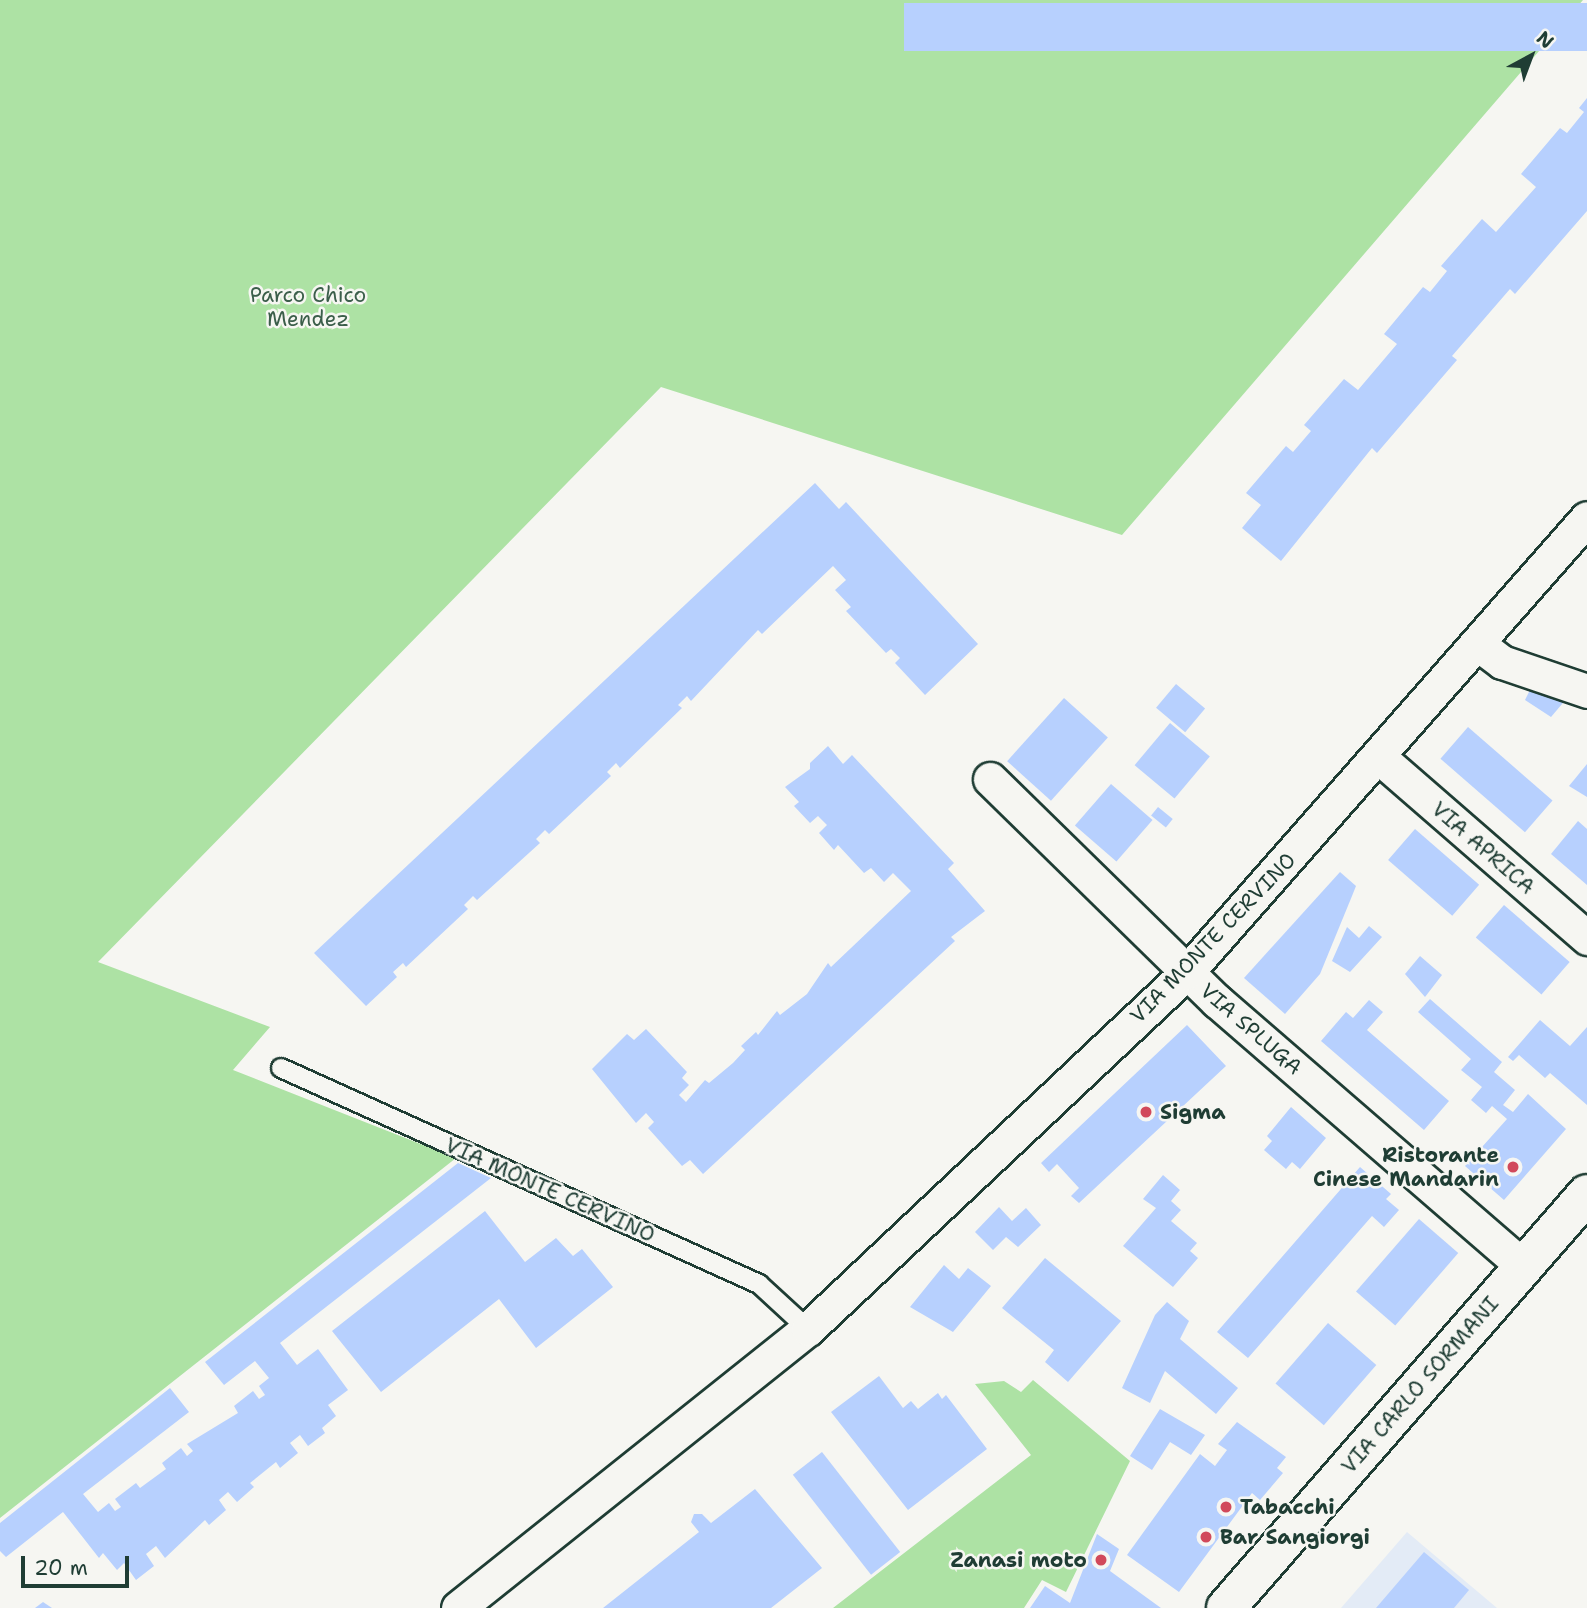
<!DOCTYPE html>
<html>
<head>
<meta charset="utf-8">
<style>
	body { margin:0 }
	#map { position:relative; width:1587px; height:1608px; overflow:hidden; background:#f6f6f2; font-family:"Shantell Sans",sans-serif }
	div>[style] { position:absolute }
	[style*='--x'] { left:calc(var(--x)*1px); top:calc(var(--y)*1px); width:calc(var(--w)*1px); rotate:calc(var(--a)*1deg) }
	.built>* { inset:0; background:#e3ebf6 }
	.green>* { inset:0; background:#ade2a4 }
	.building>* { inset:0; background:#b7d0fe; transform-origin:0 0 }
	.roads { filter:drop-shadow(2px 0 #1f3d34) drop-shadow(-2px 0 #1f3d34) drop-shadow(0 2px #1f3d34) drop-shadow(0 -2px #1f3d34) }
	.lane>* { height:18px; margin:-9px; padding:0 9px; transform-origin:9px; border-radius:9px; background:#f6f6f2 }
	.street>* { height:33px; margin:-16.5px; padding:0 16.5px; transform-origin:16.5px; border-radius:16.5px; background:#f6f6f2 }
	.secondary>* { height:38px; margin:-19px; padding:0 19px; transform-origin:19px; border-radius:19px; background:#f6f6f2 }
	.dots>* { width:19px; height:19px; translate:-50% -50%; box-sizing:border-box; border:4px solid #f6f6f2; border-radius:50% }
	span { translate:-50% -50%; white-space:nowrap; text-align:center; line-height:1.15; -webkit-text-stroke:5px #f6f6f2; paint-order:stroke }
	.park-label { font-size:21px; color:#3b5e4a }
	.street-label { font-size:21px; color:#1f3d34 }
	.poi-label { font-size:21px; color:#1f3d34; font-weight:700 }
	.left { translate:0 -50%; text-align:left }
	.right { translate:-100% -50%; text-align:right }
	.north { position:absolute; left:1496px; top:21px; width:70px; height:70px; -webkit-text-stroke:5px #f6f6f2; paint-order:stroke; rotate:41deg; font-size:19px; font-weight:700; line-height:28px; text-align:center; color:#1f3d34 }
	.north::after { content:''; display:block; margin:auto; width:24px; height:32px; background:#1f3d34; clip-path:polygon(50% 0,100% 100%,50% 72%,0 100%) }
	.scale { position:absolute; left:21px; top:1556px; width:108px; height:32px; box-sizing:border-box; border:4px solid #1f3d34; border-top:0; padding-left:9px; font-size:21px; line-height:24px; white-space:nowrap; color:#1f3d34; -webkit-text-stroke:5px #f6f6f2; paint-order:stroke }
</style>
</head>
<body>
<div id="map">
	<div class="built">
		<div style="clip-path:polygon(1407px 1532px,1497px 1608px,1341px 1608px)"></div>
	</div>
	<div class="green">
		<div style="clip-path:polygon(0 0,1583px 0,1122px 535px,661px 387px,98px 962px,270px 1027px,233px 1070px,456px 1158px,0 1518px)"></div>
		<div style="clip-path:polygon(1033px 1380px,1130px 1461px,1066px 1592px,1042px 1580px,1024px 1608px,833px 1608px,1031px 1455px,975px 1384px,1004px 1381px,1021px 1392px)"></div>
	</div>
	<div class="building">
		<div style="left:1587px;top:3px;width:48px;height:683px;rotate:90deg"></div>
		<div style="clip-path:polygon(1587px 98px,1587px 211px,1515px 294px,1510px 289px,1452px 356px,1457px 360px,1377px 453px,1372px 448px,1281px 561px,1242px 528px,1261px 505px,1246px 493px,1286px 446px,1293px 452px,1311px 431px,1304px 425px,1344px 379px,1358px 390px,1397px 344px,1384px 334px,1423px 287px,1430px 292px,1447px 271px,1441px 266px,1482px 219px,1496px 232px,1536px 187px,1521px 174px,1560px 128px,1567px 133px,1584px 112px,1579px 108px)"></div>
		<div style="clip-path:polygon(815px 483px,839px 509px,846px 502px,978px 644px,925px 695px,895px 663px,900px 658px,891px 649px,886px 653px,846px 611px,851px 607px,835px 590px,846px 580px,833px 566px,762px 634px,758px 630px,691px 701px,687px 696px,678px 705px,682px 708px,620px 768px,616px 763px,607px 772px,611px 776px,549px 834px,545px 830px,536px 839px,540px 843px,477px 900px,473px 896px,464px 905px,468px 909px,406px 967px,403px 963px,393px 972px,397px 977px,366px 1006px,314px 953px)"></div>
		<div style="left:1176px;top:684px;width:38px;height:31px;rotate:40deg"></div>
		<div style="clip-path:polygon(1533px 684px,1568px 697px,1551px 717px,1525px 700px)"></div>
		<div style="left:1064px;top:698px;width:59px;height:85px;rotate:42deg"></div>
		<div style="left:1170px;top:723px;width:52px;height:55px;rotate:40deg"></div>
		<div style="left:1468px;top:727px;width:112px;height:42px;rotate:41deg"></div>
		<div style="clip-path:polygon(828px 746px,843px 764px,852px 755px,954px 863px,948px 869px,985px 911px,951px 937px,955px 941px,703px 1174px,690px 1160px,682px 1166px,648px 1128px,654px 1122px,646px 1113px,636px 1123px,592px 1069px,627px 1034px,634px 1040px,646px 1029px,687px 1072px,682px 1078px,689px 1085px,679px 1095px,686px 1102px,705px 1080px,709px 1083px,733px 1063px,745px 1050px,741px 1046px,756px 1032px,758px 1035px,777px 1011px,780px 1015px,807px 994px,828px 963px,831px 967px,911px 891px,893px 873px,884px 882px,871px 868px,864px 873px,838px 845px,834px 850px,819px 833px,827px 825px,818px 816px,810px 823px,794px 806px,799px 802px,785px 787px,810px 769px,810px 763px)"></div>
		<div style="clip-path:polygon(1587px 764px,1587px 797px,1569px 786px)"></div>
		<div style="left:1111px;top:784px;width:55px;height:55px;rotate:41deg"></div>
		<div style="left:1158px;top:807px;width:19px;height:11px;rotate:39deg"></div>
		<div style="clip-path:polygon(1578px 821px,1587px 829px,1587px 885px,1551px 854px)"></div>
		<div style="left:1415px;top:829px;width:85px;height:41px;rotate:41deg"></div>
		<div style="clip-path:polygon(1340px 872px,1356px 886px,1352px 896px,1320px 974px,1285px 1014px,1244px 978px)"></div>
		<div style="left:1504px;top:905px;width:87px;height:43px;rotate:41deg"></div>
		<div style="clip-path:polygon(1369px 926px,1382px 937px,1350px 972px,1332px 961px,1347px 927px,1359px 938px)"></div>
		<div style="clip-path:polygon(1420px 956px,1442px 975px,1425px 997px,1405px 974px)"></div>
		<div style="clip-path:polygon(1430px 999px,1502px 1062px,1494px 1072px,1515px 1090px,1503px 1105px,1513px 1112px,1528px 1094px,1566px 1129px,1504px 1200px,1465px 1166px,1507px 1119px,1492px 1106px,1486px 1113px,1471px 1100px,1482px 1087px,1461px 1070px,1471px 1059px,1418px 1012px)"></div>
		<div style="clip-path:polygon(1369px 1000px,1383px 1012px,1367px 1030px,1449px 1101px,1424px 1130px,1321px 1041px,1346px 1012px,1353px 1018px)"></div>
		<div style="clip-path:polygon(1540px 1020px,1570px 1046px,1587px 1027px,1587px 1105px,1550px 1073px,1545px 1078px,1519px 1055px,1513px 1061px,1508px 1057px)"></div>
		<div style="clip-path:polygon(1187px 1025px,1226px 1066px,1079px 1203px,1071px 1196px,1079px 1188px,1057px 1164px,1049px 1172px,1041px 1163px)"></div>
		<div style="clip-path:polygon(1291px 1107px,1326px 1138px,1300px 1169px,1292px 1162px,1286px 1169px,1264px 1150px,1272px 1141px,1267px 1136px)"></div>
		<div style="clip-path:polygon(458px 1163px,491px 1178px,280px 1343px,297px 1365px,318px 1349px,348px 1390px,328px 1405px,336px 1416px,322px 1428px,325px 1433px,308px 1446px,300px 1435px,290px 1443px,298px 1453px,280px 1468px,276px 1462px,250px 1483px,254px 1487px,237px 1502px,228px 1492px,219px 1500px,226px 1510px,209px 1525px,205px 1520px,165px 1558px,156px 1546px,146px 1554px,154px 1566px,136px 1580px,124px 1563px,117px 1570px,103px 1553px,99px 1558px,63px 1512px,6px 1557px,0 1551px,0 1523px,170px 1388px,189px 1412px,83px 1494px,98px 1512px,109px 1503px,115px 1511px,121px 1507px,115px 1499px,136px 1483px,140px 1488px,166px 1469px,162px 1463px,181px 1448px,187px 1456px,193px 1451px,187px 1444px,238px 1413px,234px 1406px,253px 1391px,259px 1399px,265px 1395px,259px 1386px,269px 1378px,255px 1361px,224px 1385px,205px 1362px)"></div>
		<div style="clip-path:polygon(1360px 1167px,1391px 1194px,1386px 1199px,1399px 1210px,1384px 1227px,1372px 1216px,1248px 1358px,1217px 1332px)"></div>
		<div style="clip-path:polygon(1163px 1175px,1180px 1190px,1171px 1201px,1181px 1210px,1171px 1221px,1197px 1243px,1190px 1251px,1198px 1258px,1173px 1287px,1123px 1246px,1156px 1208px,1143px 1199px)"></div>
		<div style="clip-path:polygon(999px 1207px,1012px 1221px,1026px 1208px,1041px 1225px,1018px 1247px,1006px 1237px,993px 1250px,975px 1232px)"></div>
		<div style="clip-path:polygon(485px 1211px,525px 1262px,556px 1238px,573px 1256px,582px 1249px,613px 1287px,536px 1348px,499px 1299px,381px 1392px,332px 1331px)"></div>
		<div style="left:1419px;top:1219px;width:52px;height:96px;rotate:41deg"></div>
		<div style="clip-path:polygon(1045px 1258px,1121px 1321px,1068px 1382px,1045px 1362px,1054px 1350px,1002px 1308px)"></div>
		<div style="clip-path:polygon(944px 1265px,959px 1279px,968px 1268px,991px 1286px,953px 1332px,910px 1307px)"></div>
		<div style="clip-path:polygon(1167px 1302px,1189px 1321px,1180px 1339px,1238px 1388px,1216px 1414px,1165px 1371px,1150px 1403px,1122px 1388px,1155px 1315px)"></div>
		<div style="left:1328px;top:1323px;width:64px;height:80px;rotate:41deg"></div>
		<div style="clip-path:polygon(879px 1376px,903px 1408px,911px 1401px,918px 1409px,938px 1393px,942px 1399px,946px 1395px,987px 1449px,908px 1510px,831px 1412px)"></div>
		<div style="clip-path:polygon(1160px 1409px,1205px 1435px,1191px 1455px,1170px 1442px,1152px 1470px,1130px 1456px)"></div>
		<div style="clip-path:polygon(1237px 1422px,1286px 1457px,1277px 1468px,1283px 1473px,1260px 1500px,1252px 1493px,1179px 1592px,1127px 1555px,1200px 1454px,1215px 1466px,1227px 1450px,1218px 1444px)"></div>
		<div style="left:822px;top:1452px;width:127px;height:37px;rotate:52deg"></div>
		<div style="clip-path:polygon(755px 1489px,822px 1568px,771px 1608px,603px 1608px,699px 1532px,691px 1522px,694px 1514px,702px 1514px,711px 1523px)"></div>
		<div style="clip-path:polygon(1097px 1534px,1119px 1549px,1110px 1571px,1161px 1608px,1030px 1608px,1045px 1586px,1070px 1603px)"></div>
		<div style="clip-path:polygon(1424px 1552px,1469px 1590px,1454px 1608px,1376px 1608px)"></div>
		<div style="clip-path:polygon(43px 1602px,52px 1608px,35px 1608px)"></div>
	</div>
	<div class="roads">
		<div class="lane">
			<div style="--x:281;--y:1068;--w:525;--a:24.32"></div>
			<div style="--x:759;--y:1284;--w:67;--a:42.6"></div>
		</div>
		<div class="street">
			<div style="--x:1478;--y:644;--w:30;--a:37"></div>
			<div style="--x:1502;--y:662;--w:90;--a:18.8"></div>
			<div style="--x:1379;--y:757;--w:276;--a:41"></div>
			<div style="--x:990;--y:779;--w:318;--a:44.4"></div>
			<div style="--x:1217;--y:1001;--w:405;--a:40.9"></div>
			<div style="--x:458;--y:1608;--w:448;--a:-38.6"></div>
			<div style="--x:808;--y:1329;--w:519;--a:-43.28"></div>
			<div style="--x:1186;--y:973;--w:606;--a:-48.61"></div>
		</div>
		<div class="secondary">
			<div style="--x:1226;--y:1608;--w:549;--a:-48.91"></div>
		</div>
	</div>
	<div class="dots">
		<div style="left:1146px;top:1112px;background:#d1495b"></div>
		<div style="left:1513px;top:1167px;background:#d1495b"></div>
		<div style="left:1226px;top:1507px;background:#d1495b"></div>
		<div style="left:1206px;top:1537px;background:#d1495b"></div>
		<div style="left:1101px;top:1560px;background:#d1495b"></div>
	</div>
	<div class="park-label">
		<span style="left:308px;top:307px">Parco Chico<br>Mendez</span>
	</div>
	<div class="street-label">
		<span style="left:1483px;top:848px;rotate:41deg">VIA APRICA</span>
		<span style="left:1213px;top:938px;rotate:-46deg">VIA MONTE CERVINO</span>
		<span style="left:1251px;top:1029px;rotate:41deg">VIA SPLUGA</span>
		<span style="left:550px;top:1190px;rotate:24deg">VIA MONTE CERVINO</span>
		<span style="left:1420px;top:1385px;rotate:-49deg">VIA CARLO SORMANI</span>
	</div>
	<div class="poi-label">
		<span class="left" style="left:1160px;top:1112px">Sigma</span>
		<span class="right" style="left:1499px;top:1167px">Ristorante<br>Cinese Mandarin</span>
		<span class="left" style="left:1240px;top:1507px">Tabacchi</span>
		<span class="left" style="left:1220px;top:1537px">Bar Sangiorgi</span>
		<span class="right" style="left:1087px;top:1560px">Zanasi moto</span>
	</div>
	<div class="north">N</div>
	<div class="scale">20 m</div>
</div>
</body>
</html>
